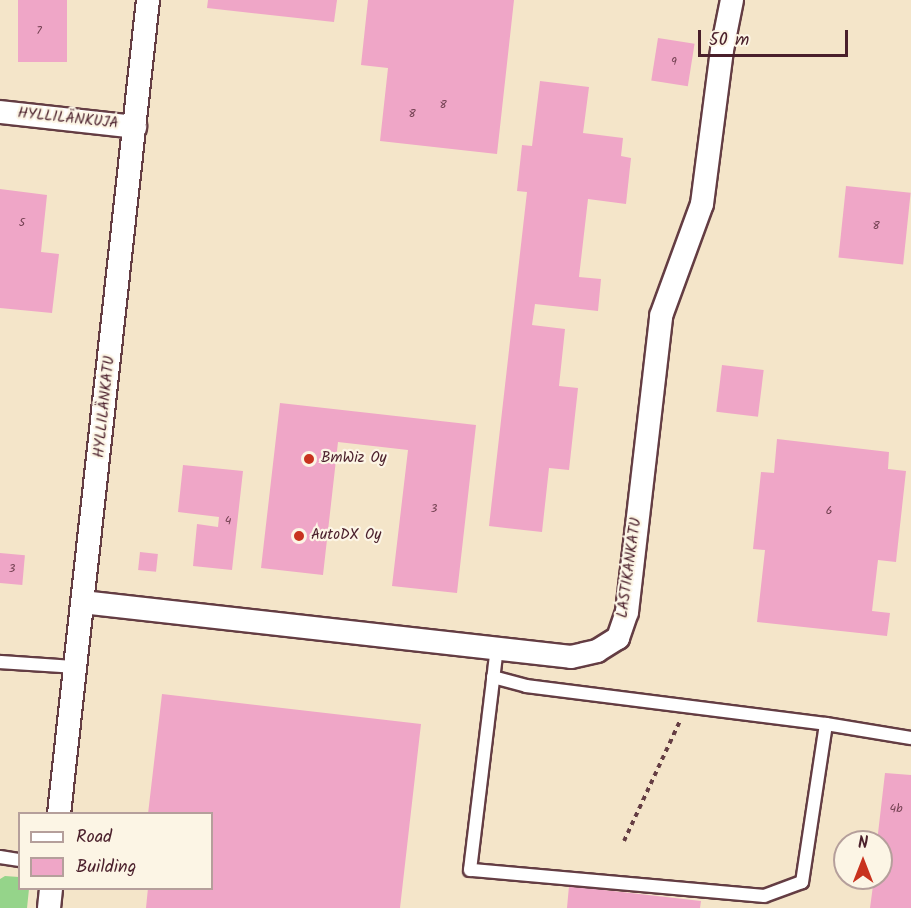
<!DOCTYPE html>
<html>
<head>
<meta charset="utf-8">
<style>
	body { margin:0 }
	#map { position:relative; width:911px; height:908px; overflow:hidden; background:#f4e5c9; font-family:Kalam,sans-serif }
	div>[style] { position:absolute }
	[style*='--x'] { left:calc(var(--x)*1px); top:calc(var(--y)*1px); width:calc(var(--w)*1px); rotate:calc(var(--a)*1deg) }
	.green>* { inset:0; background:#95d48a }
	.building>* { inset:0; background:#efa6c7; transform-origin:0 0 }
	.path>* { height:4px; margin-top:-2px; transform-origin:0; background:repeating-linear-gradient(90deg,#643d43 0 4.5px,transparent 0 9px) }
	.roads { filter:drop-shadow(2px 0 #643d43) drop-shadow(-2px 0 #643d43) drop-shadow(0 2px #643d43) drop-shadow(0 -2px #643d43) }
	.service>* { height:12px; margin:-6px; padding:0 6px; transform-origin:6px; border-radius:6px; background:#fff }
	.minor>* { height:22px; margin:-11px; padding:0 11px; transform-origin:11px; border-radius:11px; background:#fff }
	.dots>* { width:16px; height:16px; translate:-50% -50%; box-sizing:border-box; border:3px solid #fcf5e5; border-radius:50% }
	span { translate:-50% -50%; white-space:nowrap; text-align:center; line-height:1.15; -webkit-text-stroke:4.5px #fcf5e5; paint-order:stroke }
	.number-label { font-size:12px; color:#734152 }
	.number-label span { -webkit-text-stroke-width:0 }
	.street-label { font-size:15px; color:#4a1f2b }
	.poi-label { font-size:15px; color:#4a1f2b }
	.left { translate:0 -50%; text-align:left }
	.legend { position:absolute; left:18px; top:812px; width:195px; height:78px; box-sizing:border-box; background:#fcf5e5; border:2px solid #b59f9b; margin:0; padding:8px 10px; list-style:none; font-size:18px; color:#4a1f2b }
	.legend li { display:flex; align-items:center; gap:12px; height:30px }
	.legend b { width:30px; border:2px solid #b59f9b }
	.north { position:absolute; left:833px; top:830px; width:60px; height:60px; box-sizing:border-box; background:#fcf5e5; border:2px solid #b59f9b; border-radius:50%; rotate:0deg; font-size:16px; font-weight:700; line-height:24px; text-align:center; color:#4a1f2b }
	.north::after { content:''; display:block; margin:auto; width:21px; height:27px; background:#c8321e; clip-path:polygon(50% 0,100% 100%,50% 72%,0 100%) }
	.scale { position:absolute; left:698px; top:30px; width:150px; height:27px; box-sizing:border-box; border:3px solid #4a1f2b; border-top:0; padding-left:8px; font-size:18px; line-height:21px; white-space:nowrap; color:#4a1f2b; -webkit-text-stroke:4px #fcf5e5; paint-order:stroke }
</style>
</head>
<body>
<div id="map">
	<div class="green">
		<div style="clip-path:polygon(5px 876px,19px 877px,20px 888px,29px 889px,27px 908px,0 908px,0 879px)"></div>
	</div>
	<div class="building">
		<div style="left:18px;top:0;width:49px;height:62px"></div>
		<div style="clip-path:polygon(208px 0,337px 0,334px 22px,207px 8px)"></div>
		<div style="clip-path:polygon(368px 0,514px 0,497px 154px,380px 141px,388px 68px,361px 65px)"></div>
		<div style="left:658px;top:38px;width:37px;height:43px;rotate:9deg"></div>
		<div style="clip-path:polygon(540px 81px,589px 87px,583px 133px,623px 138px,621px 156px,631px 158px,626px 204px,588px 199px,579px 277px,601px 279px,598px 311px,535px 304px,532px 325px,565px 329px,559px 386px,578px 388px,569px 470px,549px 468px,542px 532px,489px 526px,527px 192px,517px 191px,522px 145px,532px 146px)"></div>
		<div style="left:846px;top:186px;width:65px;height:72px;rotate:6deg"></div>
		<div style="clip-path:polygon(0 189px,47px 195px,41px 252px,59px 254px,52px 313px,0 308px)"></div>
		<div style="left:722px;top:365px;width:42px;height:47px;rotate:7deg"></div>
		<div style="clip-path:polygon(280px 403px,476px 425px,457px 593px,392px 586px,408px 450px,338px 442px,323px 575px,261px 568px)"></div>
		<div style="clip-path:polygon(777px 439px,889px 452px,888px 469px,906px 471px,896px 562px,878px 560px,872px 611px,890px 613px,887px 636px,757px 622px,765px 550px,753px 549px,761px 472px,774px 473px)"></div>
		<div style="clip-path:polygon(183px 465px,243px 471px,232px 570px,193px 566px,197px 524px,218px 527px,219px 517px,178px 512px)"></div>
		<div style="left:140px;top:552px;width:18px;height:18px;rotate:6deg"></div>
		<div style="left:0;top:553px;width:25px;height:30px;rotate:5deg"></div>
		<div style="clip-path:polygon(162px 694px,421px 724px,400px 908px,146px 908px,148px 888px,212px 888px,212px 814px,148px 814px)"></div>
		<div style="clip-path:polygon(885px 773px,911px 775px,911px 908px,870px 908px,874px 878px,881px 878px,881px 842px,877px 842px)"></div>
		<div style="clip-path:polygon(569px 886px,701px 901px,700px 908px,567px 908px)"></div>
	</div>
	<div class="path">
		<div style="--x:624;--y:841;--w:132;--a:-65"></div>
	</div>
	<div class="roads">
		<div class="service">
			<div style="--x:0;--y:662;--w:75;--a:3.8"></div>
			<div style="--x:493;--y:677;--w:34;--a:15"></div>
			<div style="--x:526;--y:686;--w:302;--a:7.2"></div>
			<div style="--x:826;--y:724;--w:160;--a:98.6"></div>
			<div style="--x:802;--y:882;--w:40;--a:159.8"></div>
			<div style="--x:764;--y:896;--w:295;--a:-174.9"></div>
			<div style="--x:470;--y:870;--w:224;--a:-83.1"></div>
			<div style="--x:826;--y:724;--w:86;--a:9.4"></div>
			<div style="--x:0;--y:857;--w:20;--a:9"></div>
		</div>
		<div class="minor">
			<div style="--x:0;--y:112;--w:136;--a:6.3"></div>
			<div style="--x:82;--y:602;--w:492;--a:6.4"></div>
			<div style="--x:571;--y:657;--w:27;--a:-13"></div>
			<div style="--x:597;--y:651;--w:25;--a:-32"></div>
			<div style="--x:618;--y:638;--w:28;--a:-71"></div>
			<div style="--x:627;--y:612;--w:298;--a:-83.4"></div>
			<div style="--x:661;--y:316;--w:119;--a:-69.9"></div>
			<div style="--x:702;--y:204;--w:155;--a:-82.6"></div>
			<div style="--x:722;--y:50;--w:51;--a:-78.7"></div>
			<div style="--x:59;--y:814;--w:819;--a:-83.76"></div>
			<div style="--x:49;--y:908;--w:20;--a:-84"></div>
		</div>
	</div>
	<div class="dots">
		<div style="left:309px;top:459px;background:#c8321e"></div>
		<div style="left:299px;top:536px;background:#c8321e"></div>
	</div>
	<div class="number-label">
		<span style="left:39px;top:31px">7</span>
		<span style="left:674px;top:62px">9</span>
		<span style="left:443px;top:105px">8</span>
		<span style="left:412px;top:114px">8</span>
		<span style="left:22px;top:223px">5</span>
		<span style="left:876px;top:226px">8</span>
		<span style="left:434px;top:509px">3</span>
		<span style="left:829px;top:511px">6</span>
		<span style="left:228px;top:521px">4</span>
		<span style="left:12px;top:569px">3</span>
		<span style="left:896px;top:809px">4b</span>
	</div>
	<div class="street-label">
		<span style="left:68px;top:119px;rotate:6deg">HYLLILÄNKUJA</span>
		<span style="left:105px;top:407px;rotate:-84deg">HYLLILÄNKATU</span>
		<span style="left:630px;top:568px;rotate:-82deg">LASTIKANKATU</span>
	</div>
	<div class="poi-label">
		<span class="left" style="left:321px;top:459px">BmWiz Oy</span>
		<span class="left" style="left:311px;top:536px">AutoDX Oy</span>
	</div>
	<ul class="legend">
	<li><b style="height:8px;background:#fff"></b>Road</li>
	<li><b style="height:16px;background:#efa6c7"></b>Building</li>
	</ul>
	<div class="north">N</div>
	<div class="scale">50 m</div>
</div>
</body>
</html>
